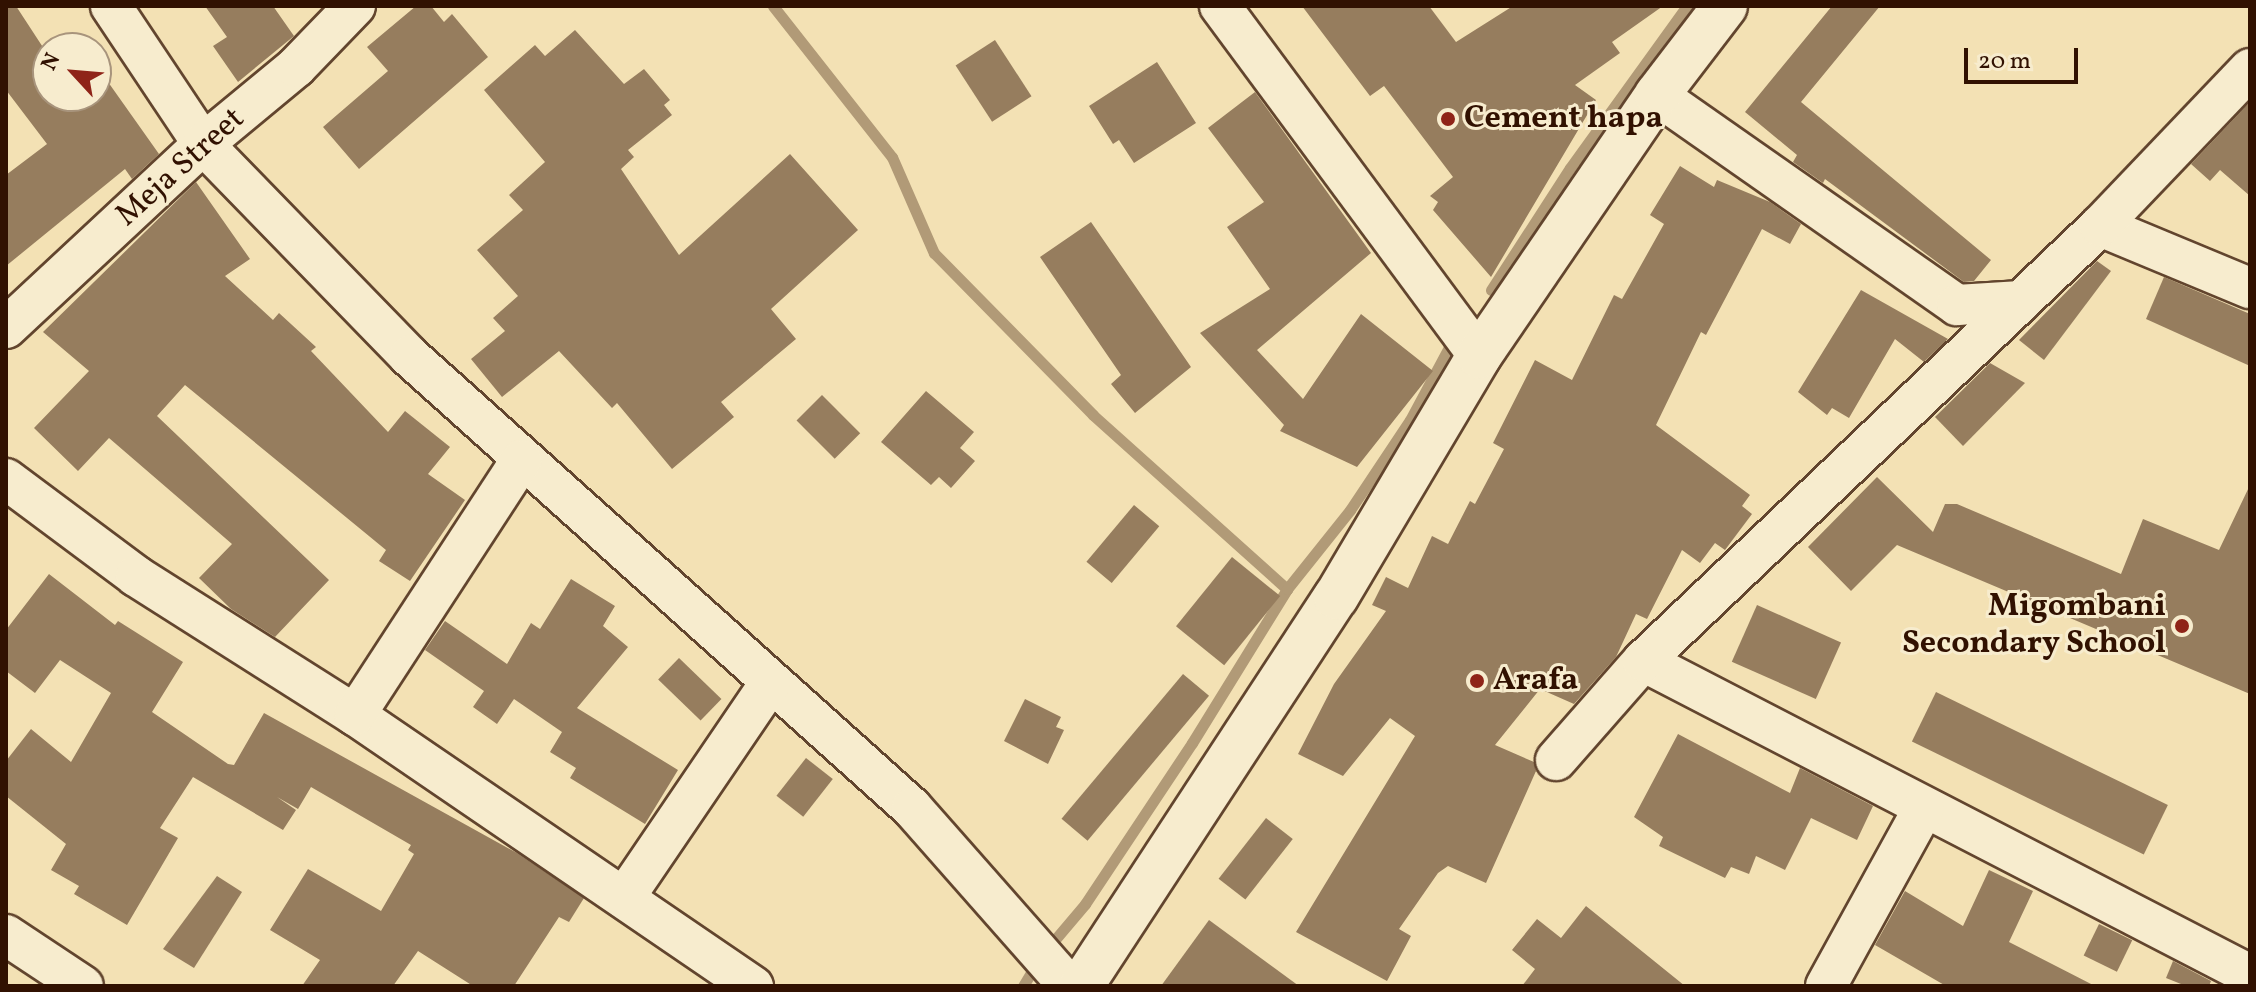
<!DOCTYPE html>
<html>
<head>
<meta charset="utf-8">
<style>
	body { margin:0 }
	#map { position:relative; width:2256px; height:992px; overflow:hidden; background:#f3e1b4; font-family:Vollkorn,serif }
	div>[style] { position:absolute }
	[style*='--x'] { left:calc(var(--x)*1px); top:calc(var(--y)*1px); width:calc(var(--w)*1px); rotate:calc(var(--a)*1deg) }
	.stream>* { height:11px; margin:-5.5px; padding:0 5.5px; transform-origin:5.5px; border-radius:5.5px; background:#b19a77 }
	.building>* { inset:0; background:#967d5e; transform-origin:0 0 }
	.roads { filter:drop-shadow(2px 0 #62452e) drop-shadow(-2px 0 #62452e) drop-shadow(0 2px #62452e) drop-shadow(0 -2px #62452e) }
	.street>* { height:40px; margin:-20px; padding:0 20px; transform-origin:20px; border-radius:20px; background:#f7ecce }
	.secondary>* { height:44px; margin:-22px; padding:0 22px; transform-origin:22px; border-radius:22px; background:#f7ecce }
	.dots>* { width:22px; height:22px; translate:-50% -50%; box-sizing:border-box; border:4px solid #f7ecce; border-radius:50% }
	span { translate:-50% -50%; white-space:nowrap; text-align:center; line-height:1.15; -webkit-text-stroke:6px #f7ecce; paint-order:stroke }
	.poi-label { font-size:32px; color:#311101; font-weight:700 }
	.left { translate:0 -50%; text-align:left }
	.right { translate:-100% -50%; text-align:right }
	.street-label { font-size:32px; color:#311101 }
	.frame { position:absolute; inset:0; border:8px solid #311101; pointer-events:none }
	.north { position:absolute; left:32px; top:32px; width:80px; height:80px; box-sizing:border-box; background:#f7ecce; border:2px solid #a8947c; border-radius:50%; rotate:296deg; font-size:22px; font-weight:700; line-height:32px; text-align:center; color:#311101 }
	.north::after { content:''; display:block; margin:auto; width:28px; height:36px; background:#8f2418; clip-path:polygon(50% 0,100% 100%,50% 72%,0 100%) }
	.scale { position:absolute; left:1964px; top:48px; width:114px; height:36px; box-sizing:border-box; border:4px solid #311101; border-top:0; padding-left:10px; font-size:24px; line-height:28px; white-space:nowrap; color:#311101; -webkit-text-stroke:6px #f7ecce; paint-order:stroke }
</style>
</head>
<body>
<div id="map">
	<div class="stream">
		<div style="--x:773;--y:6;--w:192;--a:51.8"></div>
		<div style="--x:892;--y:157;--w:105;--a:66.4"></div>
		<div style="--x:934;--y:253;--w:227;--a:45.5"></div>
		<div style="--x:1093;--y:415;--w:261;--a:41.9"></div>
		<div style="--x:1491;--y:290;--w:145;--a:-57.1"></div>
		<div style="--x:1570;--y:168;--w:200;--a:-54.2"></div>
		<div style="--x:1047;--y:949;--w:59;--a:-49.8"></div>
		<div style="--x:1085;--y:904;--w:193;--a:-56.4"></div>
		<div style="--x:1192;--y:743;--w:181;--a:-58.3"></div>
		<div style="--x:1287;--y:589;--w:101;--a:-51.4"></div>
		<div style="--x:1350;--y:510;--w:108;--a:-56.3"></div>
		<div style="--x:1410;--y:420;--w:81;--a:-61.8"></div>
		<div style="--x:1023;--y:986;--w:27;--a:-59"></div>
	</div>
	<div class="building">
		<div style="clip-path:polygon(6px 6px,16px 6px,48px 55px,48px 96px,96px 96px,96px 65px,159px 154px,132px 179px,125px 169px,6px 266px,6px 175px,47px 144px,6px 90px)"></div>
		<div style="clip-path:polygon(205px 6px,273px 6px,294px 36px,238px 82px,213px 46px,227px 37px)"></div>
		<div style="clip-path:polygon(416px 6px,431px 6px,444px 22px,452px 14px,488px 57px,359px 169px,323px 127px,388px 71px,367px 47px)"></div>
		<div style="clip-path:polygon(1302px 6px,1429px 6px,1456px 42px,1513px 6px,1663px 6px,1612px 42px,1620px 53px,1575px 85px,1596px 100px,1491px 277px,1433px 210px,1438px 202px,1430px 196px,1453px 177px,1384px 86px,1370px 96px)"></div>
		<div style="clip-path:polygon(1832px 6px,1880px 6px,1801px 102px,1991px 260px,1974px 281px,1964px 282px,1825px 179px,1823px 183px,1793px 162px,1797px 155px,1745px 112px)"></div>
		<div style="clip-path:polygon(575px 30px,624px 84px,644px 69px,670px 100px,664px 105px,672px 115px,628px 150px,634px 157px,621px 169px,679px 255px,790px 154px,858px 230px,771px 309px,796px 339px,721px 402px,734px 417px,672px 469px,617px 403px,612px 408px,559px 351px,502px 397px,471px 359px,505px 331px,493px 318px,518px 296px,477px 250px,523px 210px,509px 195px,545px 162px,484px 90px,535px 45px,545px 56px)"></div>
		<div style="left:995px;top:40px;width:67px;height:47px;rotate:57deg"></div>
		<div style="clip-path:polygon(1157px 62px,1196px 123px,1134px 163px,1119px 140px,1113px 144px,1089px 106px)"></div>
		<div style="clip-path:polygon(1255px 92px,1371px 253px,1257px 350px,1303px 399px,1361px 314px,1433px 371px,1357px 467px,1280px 431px,1284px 425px,1200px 333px,1270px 289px,1227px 227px,1264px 202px,1208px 128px)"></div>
		<div style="clip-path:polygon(2250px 102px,2250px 196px,2220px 170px,2210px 181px,2191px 164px)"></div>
		<div style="clip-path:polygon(1680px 166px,1714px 187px,1717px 180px,1770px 202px,1801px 224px,1790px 244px,1762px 229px,1706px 335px,1701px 332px,1656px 425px,1750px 495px,1742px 506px,1752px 514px,1725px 550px,1715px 543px,1700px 563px,1682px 550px,1647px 619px,1636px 614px,1616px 657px,1574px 704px,1540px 689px,1495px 745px,1534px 762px,1536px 771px,1486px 883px,1448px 866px,1438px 873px,1399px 929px,1411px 936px,1387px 981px,1296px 932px,1415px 736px,1390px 718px,1343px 776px,1298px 754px,1334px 684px,1386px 611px,1372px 605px,1386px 577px,1408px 588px,1432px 536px,1448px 544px,1470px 501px,1475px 504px,1504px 449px,1493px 443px,1535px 360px,1572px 380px,1614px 295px,1622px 299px,1664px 224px,1650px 215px)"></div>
		<div style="clip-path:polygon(196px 182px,250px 259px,225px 276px,273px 320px,279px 313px,316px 347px,311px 351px,388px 432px,405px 411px,450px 447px,428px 474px,465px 500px,410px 581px,379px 561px,386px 550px,185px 385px,157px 416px,329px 580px,275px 637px,231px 609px,199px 578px,232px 544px,109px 438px,78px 471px,34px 428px,89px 371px,43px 332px)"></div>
		<div style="clip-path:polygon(1091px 222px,1191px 367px,1135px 413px,1111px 384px,1121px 375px,1040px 257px)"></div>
		<div style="clip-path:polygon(2097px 261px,2111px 271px,2044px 360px,2019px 340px)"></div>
		<div style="clip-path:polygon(2164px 277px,2250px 314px,2250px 366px,2146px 319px)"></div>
		<div style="clip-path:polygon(1861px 290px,1948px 339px,1924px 362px,1895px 339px,1849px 418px,1832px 408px,1827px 415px,1798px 392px)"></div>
		<div style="clip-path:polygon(1990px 363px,2025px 383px,1963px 446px,1935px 417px)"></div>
		<div style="clip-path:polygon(926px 391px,974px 432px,960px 448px,975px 461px,951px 488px,939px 477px,931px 485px,881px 442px)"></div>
		<div style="left:822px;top:395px;width:54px;height:36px;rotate:45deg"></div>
		<div style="clip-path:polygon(1877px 477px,1933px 532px,1945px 504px,1957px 504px,2121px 574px,2143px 519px,2219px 550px,2250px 485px,2250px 694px,1897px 545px,1851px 591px,1808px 547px)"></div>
		<div style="left:1134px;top:505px;width:33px;height:74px;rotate:40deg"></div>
		<div style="left:1232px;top:557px;width:62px;height:89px;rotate:39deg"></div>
		<div style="clip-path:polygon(49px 574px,115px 625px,118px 621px,183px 662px,152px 712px,228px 764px,234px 765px,264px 713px,517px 853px,584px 898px,569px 922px,559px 917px,514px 986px,473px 986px,418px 951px,393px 986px,302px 986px,320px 960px,270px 930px,308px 869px,381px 911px,414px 854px,408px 850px,411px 845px,311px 787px,298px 809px,277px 797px,296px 810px,283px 830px,193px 777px,160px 828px,178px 838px,127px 925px,74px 894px,79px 886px,51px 870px,66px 844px,6px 796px,6px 761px,31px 729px,71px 762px,111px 693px,60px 660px,35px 693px,6px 671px,6px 630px)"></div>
		<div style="clip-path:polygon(571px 579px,615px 606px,603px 626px,628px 647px,577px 708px,678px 770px,645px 824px,570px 778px,576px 768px,550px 752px,562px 732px,514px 699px,497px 724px,473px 707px,484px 691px,425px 650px,445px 621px,507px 664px,531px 623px,540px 629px)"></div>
		<div style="left:1757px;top:605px;width:92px;height:62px;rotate:24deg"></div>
		<div style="left:679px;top:658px;width:59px;height:30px;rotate:44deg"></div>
		<div style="left:1183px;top:674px;width:34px;height:189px;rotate:40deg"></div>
		<div style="left:1936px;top:692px;width:258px;height:55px;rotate:26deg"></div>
		<div style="clip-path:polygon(1025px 699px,1061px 717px,1056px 727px,1064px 730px,1048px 764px,1004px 741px)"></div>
		<div style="clip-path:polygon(1678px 734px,1790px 793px,1800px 768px,1873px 806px,1857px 840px,1811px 818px,1785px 870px,1756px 856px,1749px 874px,1731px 867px,1725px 878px,1659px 846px,1663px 837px,1634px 817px)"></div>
		<div style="left:806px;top:758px;width:34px;height:48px;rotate:38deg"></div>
		<div style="left:1266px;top:818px;width:34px;height:77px;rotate:38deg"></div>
		<div style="clip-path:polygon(1989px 870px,2033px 891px,2009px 942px,2095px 986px,1946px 986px,1875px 945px,1905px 891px,1963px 926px)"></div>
		<div style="clip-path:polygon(217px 876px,242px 892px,194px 968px,163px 949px)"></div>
		<div style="clip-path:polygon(1586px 906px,1685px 986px,1522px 986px,1535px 969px,1512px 950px,1537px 919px,1561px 938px)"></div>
		<div style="clip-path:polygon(1209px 920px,1299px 986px,1161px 986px)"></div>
		<div style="left:2099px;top:924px;width:37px;height:35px;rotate:26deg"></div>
		<div style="clip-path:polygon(2173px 961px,2211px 981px,2209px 986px,2186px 986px,2166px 978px)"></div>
	</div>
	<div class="roads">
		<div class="street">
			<div style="--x:111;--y:6;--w:166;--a:56.3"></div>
			<div style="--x:203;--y:144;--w:296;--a:45.8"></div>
			<div style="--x:409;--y:356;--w:676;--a:41.94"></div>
			<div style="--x:912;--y:808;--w:237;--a:48.6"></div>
			<div style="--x:1220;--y:6;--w:435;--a:53.5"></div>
			<div style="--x:1657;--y:95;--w:366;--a:35"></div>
			<div style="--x:1957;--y:305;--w:64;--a:-3.6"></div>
			<div style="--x:2100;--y:226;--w:162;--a:22.5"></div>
			<div style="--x:6;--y:328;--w:270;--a:-43"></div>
			<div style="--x:203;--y:144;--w:121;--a:-39.6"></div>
			<div style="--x:296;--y:67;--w:85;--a:-46"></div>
			<div style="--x:6;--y:479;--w:162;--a:36.7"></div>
			<div style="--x:136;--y:576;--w:259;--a:32.4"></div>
			<div style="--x:355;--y:715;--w:482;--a:34.3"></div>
			<div style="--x:1643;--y:661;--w:683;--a:27.35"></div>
			<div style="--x:355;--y:715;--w:304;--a:-56.9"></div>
			<div style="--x:1556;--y:760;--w:132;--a:-48.7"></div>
			<div style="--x:1643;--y:661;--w:631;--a:-43.59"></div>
			<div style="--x:2100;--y:226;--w:217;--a:-46.3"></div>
			<div style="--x:624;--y:898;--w:260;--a:-55.8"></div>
			<div style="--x:6;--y:935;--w:92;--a:33.5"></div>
			<div style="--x:1826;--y:986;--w:203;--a:-61.2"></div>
		</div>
		<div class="secondary">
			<div style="--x:1081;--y:986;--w:465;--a:-56.8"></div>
			<div style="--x:1336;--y:597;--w:280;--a:-59.3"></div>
			<div style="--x:1479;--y:356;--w:316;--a:-55.7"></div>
			<div style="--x:1657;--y:95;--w:112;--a:-52.6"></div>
		</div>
	</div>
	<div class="dots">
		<div style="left:1448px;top:119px;background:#8f2418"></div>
		<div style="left:2182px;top:626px;background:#8f2418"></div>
		<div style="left:1477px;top:681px;background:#8f2418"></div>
	</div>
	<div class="poi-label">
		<span class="left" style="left:1464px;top:119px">Cement hapa</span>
		<span class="right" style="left:2166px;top:626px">Migombani<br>Secondary School</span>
		<span class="left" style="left:1493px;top:681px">Arafa</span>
	</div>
	<div class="street-label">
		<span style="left:181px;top:168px;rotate:-42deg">Meja Street</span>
	</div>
	<div class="frame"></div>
	<div class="north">N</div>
	<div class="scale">20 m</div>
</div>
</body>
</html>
